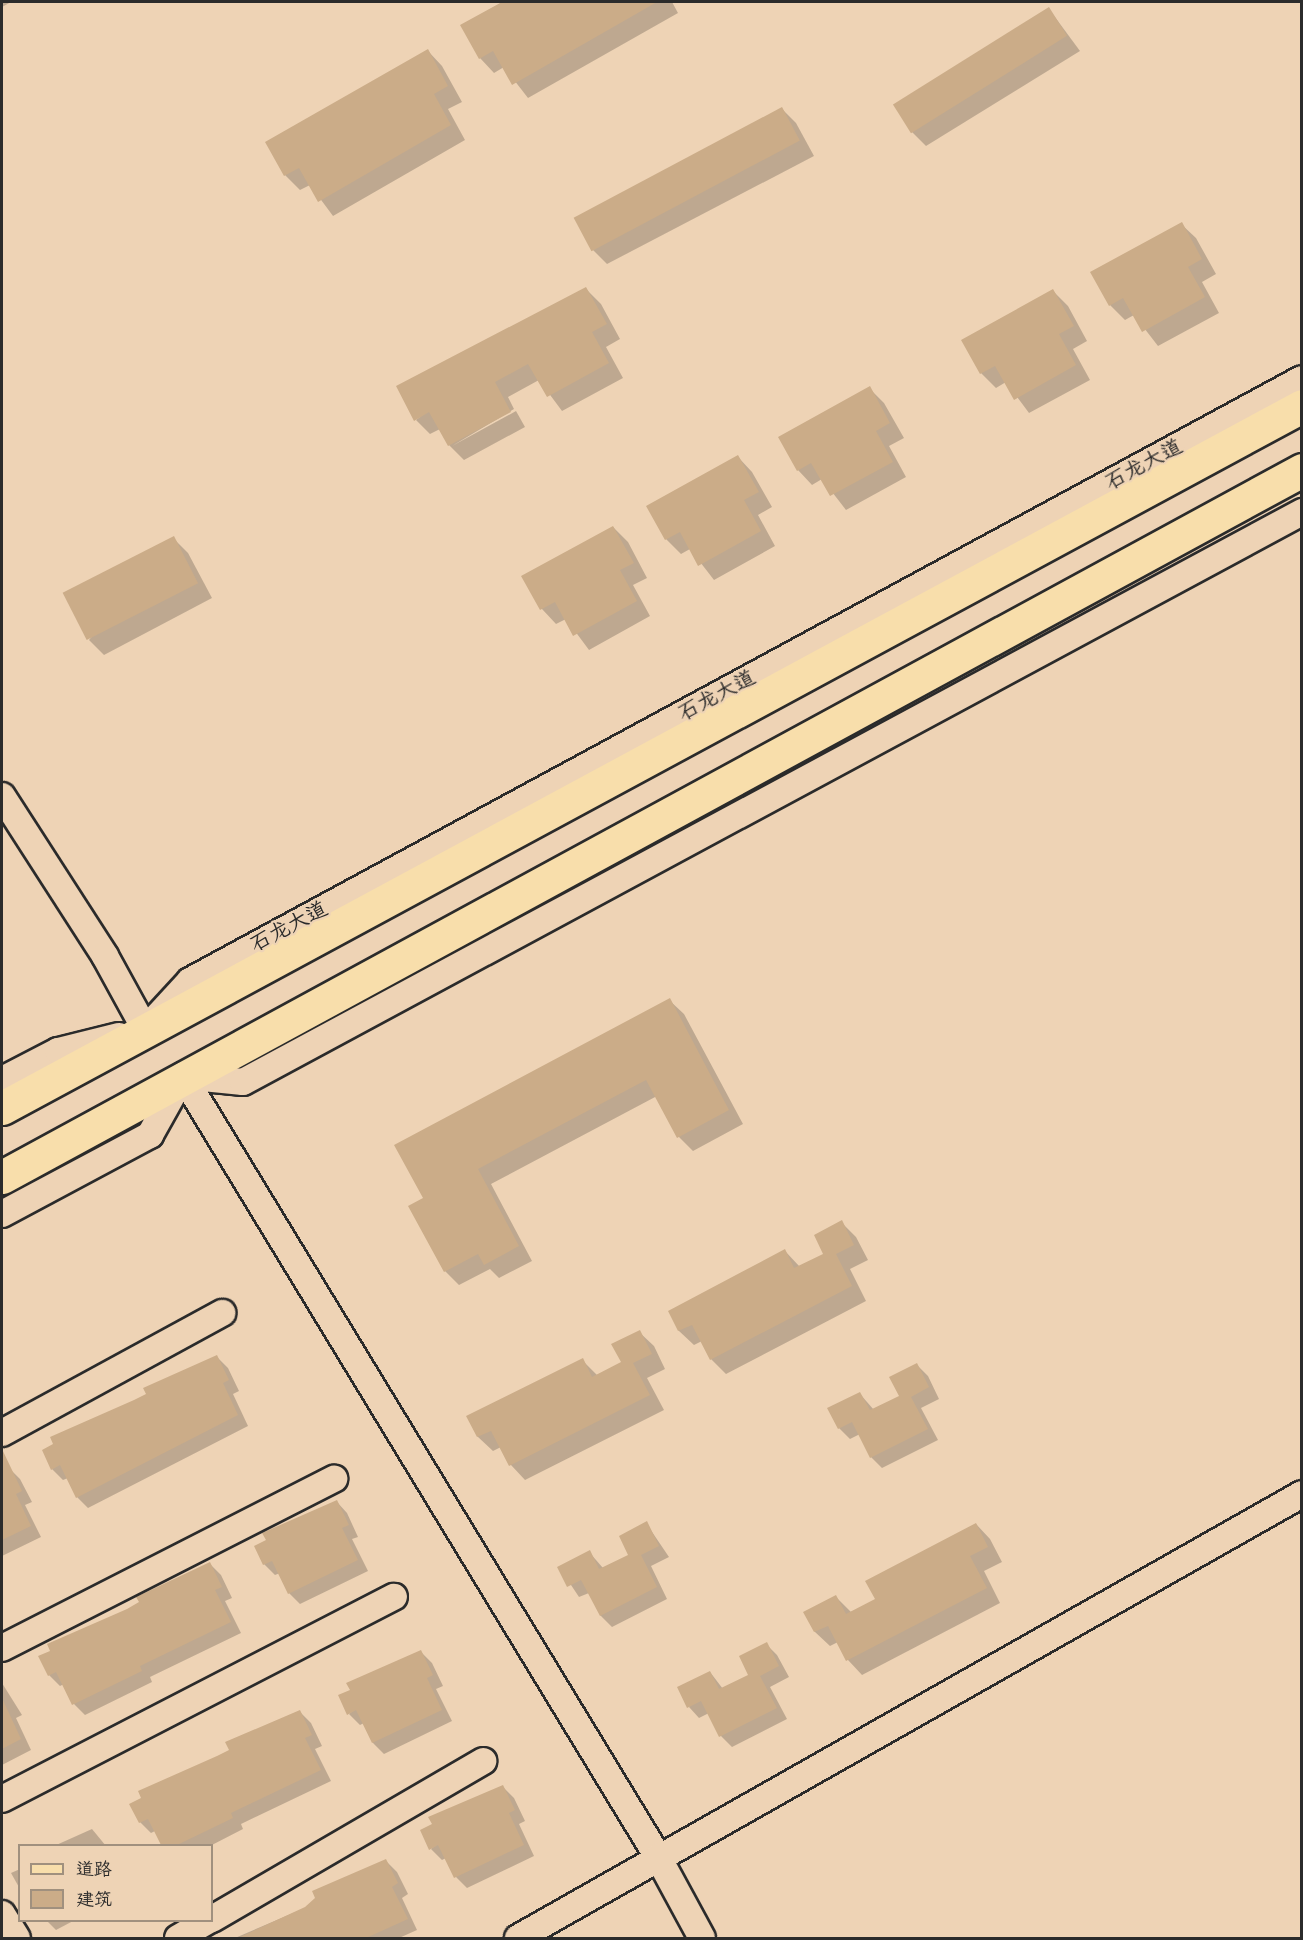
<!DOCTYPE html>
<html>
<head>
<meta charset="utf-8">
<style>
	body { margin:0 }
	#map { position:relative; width:1303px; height:1940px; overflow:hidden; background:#eed3b5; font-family:Mynerve,"LXGW WenKai TC",sans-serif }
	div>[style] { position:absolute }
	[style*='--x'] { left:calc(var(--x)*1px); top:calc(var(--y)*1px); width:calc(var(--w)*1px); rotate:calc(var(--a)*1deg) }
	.shadow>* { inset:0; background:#0003 }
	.building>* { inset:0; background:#cbac88; transform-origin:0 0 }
	.roads { filter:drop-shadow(2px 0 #2b2b2b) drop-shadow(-2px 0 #2b2b2b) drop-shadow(0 2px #2b2b2b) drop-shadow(0 -2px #2b2b2b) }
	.minor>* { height:26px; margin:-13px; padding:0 13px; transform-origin:13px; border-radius:13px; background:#eed3b5 }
	.major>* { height:33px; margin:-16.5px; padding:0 16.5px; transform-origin:16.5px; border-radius:16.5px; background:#f8deab }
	span { translate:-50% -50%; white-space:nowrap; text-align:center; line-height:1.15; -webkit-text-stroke:4.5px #eed3b5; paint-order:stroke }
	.street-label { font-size:21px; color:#2b2b2b }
	.frame { position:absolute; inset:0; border:3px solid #2b2b2b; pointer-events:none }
	.legend { position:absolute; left:18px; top:1844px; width:195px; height:78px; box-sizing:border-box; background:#eed3b5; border:2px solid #a0907e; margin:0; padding:8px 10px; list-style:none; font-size:18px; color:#2b2b2b }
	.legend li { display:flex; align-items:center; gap:12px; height:30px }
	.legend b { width:30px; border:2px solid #a0907e }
</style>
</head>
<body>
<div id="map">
	<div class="shadow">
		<div style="clip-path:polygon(2px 2px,11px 2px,2px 7px)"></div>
		<div style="clip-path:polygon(503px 2px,672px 2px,678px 13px,528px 98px,504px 67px,494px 73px,480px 58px,462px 25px)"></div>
		<div style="clip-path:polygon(1049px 9px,1080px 51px,926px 146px,911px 131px)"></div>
		<div style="clip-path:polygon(428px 51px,442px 66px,462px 102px,448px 109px,465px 140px,333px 216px,310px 185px,300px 190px,285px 175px)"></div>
		<div style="clip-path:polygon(782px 109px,796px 123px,814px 156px,607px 264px,593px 250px)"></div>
		<div style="clip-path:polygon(1181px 224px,1196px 238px,1216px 274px,1202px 282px,1219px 313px,1158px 346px,1134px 315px,1125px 320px,1110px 305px)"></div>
		<div style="clip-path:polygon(586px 289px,601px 304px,620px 339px,606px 347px,623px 378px,562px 411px,539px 380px,508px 397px,514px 409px,452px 446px,516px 411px,525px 427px,464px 460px,449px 445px,440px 429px,430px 434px,416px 420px)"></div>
		<div style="clip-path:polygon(1053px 291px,1068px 306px,1087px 341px,1073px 349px,1090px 380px,1029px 413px,1006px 382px,996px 388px,981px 373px)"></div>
		<div style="clip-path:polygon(869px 388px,884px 403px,904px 438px,889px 446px,906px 477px,846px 510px,822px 479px,812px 485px,798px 470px)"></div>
		<div style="clip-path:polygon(738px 457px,752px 472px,772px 507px,758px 515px,775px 546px,714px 580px,690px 549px,681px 554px,666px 539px)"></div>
		<div style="clip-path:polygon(613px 527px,628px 542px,647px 578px,633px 585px,650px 616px,589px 650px,566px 619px,556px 624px,542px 609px,523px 577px)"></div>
		<div style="clip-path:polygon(173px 538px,188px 553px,212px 598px,104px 655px,89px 640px)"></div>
		<div style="clip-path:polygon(669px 1000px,684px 1014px,743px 1124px,693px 1151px,679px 1137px,657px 1096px,491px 1184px,532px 1261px,499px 1278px,490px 1269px,459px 1285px,445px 1271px,425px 1199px)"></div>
		<div style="clip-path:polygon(841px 1222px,856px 1237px,868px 1260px,850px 1269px,866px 1301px,726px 1374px,711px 1359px,702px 1341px,694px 1345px,679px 1331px,670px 1311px,785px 1251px,800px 1267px,825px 1254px)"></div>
		<div style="clip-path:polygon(639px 1332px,654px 1346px,665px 1369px,647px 1378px,664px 1410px,525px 1480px,511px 1465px,501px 1447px,493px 1451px,478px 1437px,468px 1417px,582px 1360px,597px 1375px,623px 1363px)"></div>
		<div style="clip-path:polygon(217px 1357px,228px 1368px,239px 1391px,233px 1394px,248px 1426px,88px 1508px,77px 1497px,68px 1478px,63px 1480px,52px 1469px,148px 1395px)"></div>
		<div style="clip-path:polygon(917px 1365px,928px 1376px,939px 1399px,921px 1408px,938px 1440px,882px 1468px,871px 1457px,860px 1434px,850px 1439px,839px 1428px,860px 1394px,874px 1410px,901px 1397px)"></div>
		<div style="clip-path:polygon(9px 1468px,20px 1479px,32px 1502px,25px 1505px,41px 1537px,2px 1556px,2px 1471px)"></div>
		<div style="clip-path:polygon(337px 1502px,347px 1513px,358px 1537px,352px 1539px,368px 1571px,300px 1604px,289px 1593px,280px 1573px,275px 1575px,264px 1564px)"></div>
		<div style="clip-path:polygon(646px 1523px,669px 1557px,651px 1566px,667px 1599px,612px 1627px,601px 1616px,589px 1593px,579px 1597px,559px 1567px,589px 1552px,603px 1568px,630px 1555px)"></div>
		<div style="clip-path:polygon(976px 1524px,990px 1539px,1002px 1562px,984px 1571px,1000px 1603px,862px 1675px,848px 1660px,838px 1642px,830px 1646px,815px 1632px,805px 1612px,836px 1597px,851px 1612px,877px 1600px)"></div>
		<div style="clip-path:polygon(210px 1564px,221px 1575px,232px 1598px,225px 1601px,241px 1633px,150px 1677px,152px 1682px,85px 1715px,74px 1704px,64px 1684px,60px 1686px,49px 1675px,128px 1610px)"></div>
		<div style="clip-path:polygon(766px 1644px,777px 1655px,789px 1677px,770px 1687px,787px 1719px,732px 1747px,721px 1736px,709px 1713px,699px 1718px,689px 1707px,710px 1672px,723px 1689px,750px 1675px)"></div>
		<div style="clip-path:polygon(421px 1652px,432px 1663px,443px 1686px,436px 1689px,452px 1721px,384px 1754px,373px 1743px,364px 1723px,360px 1725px,349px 1714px)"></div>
		<div style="clip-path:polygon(2px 1683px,22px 1715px,16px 1718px,31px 1750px,2px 1765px)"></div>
		<div style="clip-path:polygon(300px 1712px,311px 1723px,322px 1746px,315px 1749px,331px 1781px,241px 1824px,243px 1829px,210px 1846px,162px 1846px,155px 1831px,151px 1833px,140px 1822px,231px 1750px)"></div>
		<div style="clip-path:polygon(503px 1787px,514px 1798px,525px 1821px,519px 1824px,534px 1856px,467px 1888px,456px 1877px,446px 1858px,442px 1860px,431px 1849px)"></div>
		<div style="clip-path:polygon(92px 1829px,106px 1846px,54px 1846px)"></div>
		<div style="clip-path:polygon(386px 1861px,397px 1872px,408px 1894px,402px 1898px,417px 1930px,399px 1938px,235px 1938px,305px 1908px)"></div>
		<div style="clip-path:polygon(20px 1869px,20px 1889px,11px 1873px)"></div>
		<div style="clip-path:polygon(46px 1920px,75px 1920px,56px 1930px)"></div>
	</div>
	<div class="building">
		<div style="clip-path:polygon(502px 2px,657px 2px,512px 85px,493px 51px,479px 59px,460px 25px)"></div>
		<div style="left:1049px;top:7px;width:34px;height:184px;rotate:58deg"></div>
		<div style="clip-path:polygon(428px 49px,448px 86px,434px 94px,451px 125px,318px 202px,299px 168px,284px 176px,265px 142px)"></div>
		<div style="left:782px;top:107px;width:38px;height:236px;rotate:62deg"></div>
		<div style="clip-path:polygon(1182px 222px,1202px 259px,1188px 267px,1205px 297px,1142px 332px,1123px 298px,1109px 306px,1090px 272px)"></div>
		<div style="clip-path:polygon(586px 287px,607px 324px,592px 332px,609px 363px,547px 397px,528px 364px,495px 382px,511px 412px,448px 446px,429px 412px,414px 421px,396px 386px)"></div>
		<div style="clip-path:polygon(1053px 289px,1074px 326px,1059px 334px,1076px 365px,1014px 400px,995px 366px,980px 374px,961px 340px)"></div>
		<div style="clip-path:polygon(870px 386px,890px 423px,876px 431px,893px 462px,830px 496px,811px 463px,797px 471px,778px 437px)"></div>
		<div style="clip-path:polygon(738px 455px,759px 492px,744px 500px,761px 531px,698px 566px,680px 532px,665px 540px,646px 506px)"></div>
		<div style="clip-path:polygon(613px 526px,634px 563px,620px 570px,637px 601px,573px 636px,555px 602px,540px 610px,521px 576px)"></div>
		<div style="left:174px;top:536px;width:53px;height:125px;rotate:63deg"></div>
		<div style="clip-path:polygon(670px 998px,729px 1110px,677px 1138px,646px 1080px,478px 1169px,519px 1246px,484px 1265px,478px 1254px,444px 1272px,408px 1206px,423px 1198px,394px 1145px)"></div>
		<div style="clip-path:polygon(842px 1220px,854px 1245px,836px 1254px,852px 1286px,710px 1360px,692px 1325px,678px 1331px,668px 1311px,785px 1249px,794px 1268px,823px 1254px,814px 1235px)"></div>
		<div style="clip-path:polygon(640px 1330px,652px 1354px,633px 1363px,650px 1395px,509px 1466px,491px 1431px,477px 1437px,466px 1416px,583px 1358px,592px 1377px,621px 1362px,611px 1344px)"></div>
		<div style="clip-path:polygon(217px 1355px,229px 1380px,223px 1383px,238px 1415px,76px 1498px,60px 1465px,51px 1470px,42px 1450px,53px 1444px,50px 1437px,134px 1400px,146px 1394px,143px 1388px)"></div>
		<div style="clip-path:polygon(917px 1363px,929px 1387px,911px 1397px,928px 1429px,870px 1458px,852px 1422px,838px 1429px,827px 1408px,860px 1392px,870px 1410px,899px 1396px,889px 1377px)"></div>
		<div style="clip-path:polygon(2px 1449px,22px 1491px,16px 1494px,31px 1526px,2px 1540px)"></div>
		<div style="clip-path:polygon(337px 1500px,349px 1525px,342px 1528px,358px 1560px,288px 1594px,272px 1561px,263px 1565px,254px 1546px,266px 1540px,262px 1533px)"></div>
		<div style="clip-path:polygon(647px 1521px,659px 1546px,641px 1555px,657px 1587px,600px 1616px,581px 1580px,567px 1587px,557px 1567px,590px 1550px,599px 1569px,628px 1555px,619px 1536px)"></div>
		<div style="clip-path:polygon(976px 1523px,988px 1547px,970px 1556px,987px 1588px,846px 1661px,828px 1626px,814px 1632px,803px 1612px,836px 1595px,846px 1614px,875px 1599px,865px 1581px)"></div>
		<div style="clip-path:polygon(210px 1562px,222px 1587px,215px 1590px,231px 1622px,140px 1666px,142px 1671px,72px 1705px,56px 1672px,48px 1676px,38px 1656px,50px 1651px,47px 1644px,127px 1609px,139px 1602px,136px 1597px)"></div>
		<div style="clip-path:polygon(767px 1642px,779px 1666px,760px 1676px,777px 1708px,719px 1737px,701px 1701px,687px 1708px,677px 1687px,710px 1671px,719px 1689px,748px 1675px,739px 1656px)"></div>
		<div style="clip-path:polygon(421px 1650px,433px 1675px,427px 1678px,442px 1710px,372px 1743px,356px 1710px,347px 1715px,338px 1695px,350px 1690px,346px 1683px)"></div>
		<div style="clip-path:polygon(2px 1698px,21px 1739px,2px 1749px)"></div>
		<div style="clip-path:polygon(300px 1710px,312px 1735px,305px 1738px,321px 1770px,231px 1813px,233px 1818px,177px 1845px,161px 1845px,148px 1819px,139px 1823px,129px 1804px,141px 1798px,138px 1791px,217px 1756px,229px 1750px,225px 1742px)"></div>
		<div style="clip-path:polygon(503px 1785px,515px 1810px,509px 1813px,524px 1845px,454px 1878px,438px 1845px,429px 1850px,420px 1830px,432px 1824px,428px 1817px)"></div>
		<div style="clip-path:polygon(386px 1859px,398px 1883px,392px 1887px,408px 1919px,366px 1938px,238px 1938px,305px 1907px,315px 1898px,312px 1891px)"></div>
	</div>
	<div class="roads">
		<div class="minor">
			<div style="--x:2;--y:796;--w:190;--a:57.2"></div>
			<div style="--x:105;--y:956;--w:83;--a:61.3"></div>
			<div style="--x:154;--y:1020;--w:53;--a:-47.3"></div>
			<div style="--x:190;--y:981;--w:1264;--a:-28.43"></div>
			<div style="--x:183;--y:1076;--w:914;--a:58.69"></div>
			<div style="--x:658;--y:1857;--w:92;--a:61.5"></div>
			<div style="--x:2;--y:1080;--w:63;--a:-27.4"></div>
			<div style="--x:58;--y:1051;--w:63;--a:-13.8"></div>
			<div style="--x:2;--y:1214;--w:168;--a:-28.1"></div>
			<div style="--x:150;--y:1135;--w:68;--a:-60.8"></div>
			<div style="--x:183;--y:1076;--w:60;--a:5.7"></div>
			<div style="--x:243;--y:1082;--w:1203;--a:-28.29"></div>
			<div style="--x:2;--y:1433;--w:251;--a:-28.6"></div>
			<div style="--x:2;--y:1648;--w:373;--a:-27"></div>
			<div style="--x:2;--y:1799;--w:441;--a:-27.3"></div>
			<div style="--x:2;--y:1914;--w:28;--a:58"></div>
			<div style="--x:212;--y:1919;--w:314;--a:-30.2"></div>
			<div style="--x:178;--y:1938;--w:36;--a:-30"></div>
			<div style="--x:518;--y:1938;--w:901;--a:-29.52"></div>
		</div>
		<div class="major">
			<div style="--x:2;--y:1108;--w:1477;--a:-28.37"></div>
			<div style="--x:2;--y:1177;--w:1480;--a:-28.54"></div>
		</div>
	</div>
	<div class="street-label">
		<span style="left:1144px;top:465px;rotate:-28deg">石龙大道</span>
		<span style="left:717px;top:696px;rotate:-28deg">石龙大道</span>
		<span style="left:289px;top:927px;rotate:-28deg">石龙大道</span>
	</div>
	<div class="frame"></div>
	<ul class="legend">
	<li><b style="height:8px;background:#f8deab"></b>道路</li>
	<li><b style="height:16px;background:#cbac88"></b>建筑</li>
	</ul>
</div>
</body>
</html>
